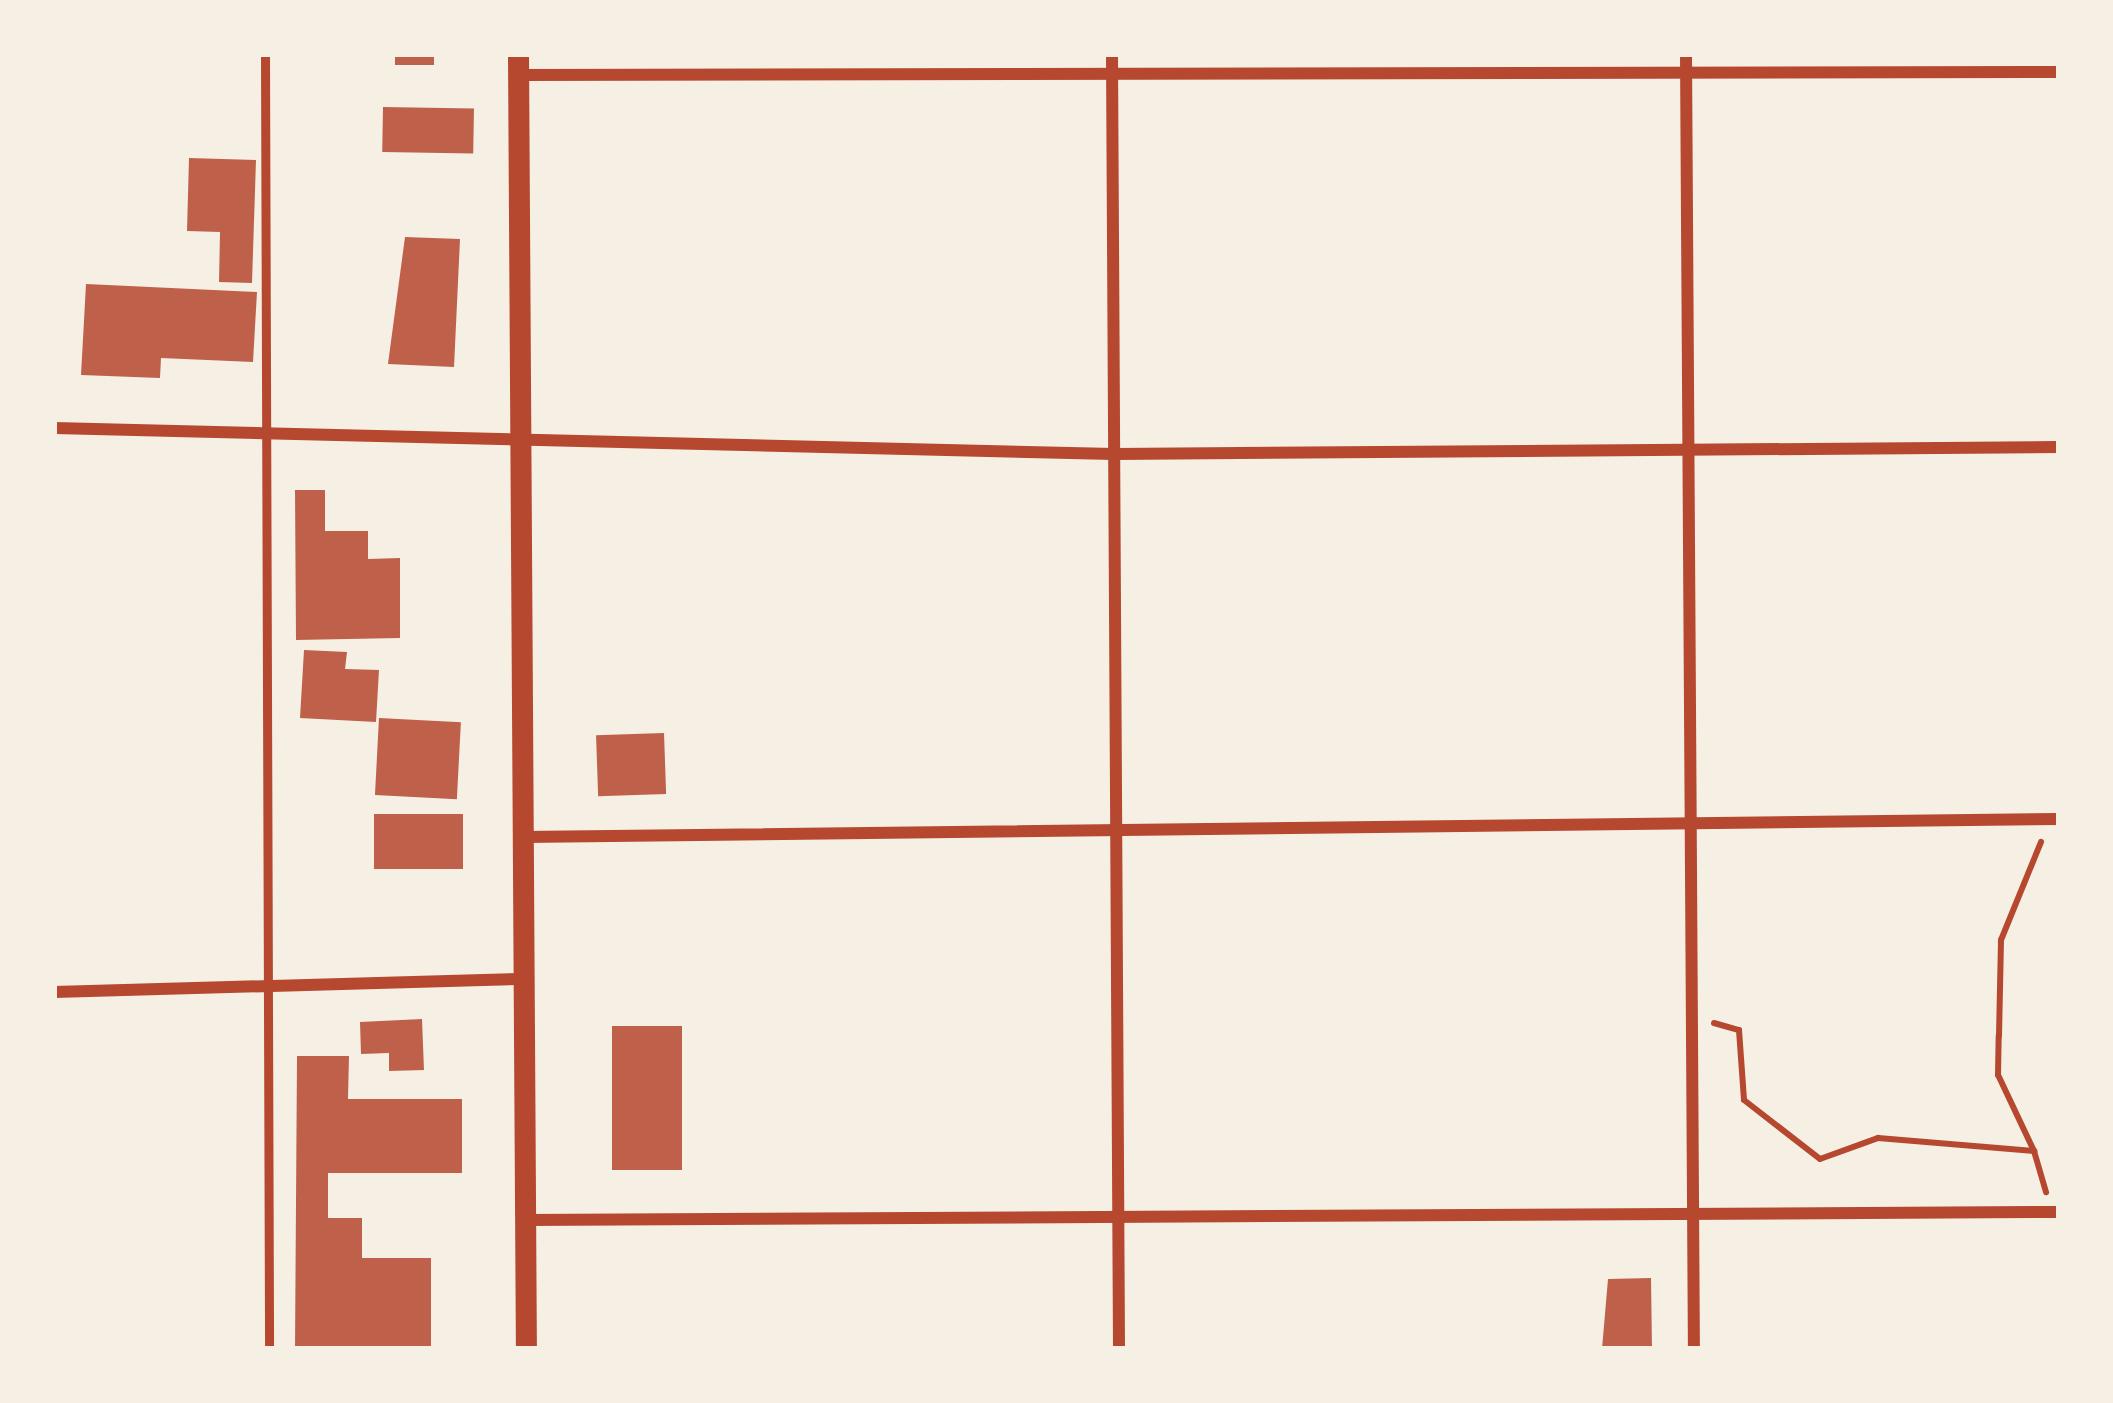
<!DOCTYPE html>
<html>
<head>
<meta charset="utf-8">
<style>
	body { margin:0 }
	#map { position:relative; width:2113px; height:1403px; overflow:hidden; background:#f6efe4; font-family:"Playfair Display",serif }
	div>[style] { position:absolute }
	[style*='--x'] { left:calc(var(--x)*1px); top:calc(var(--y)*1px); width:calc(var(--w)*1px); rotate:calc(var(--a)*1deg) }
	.building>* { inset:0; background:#bf614a; transform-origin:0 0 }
	.path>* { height:6px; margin:-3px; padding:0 3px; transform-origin:3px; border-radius:3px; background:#b5482f }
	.service>* { height:9px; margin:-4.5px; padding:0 4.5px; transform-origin:4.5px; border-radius:4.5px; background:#b5482f }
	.minor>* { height:12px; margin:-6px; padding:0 6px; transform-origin:6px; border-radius:6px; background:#b5482f }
	.tertiary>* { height:21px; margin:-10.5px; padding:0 10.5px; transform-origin:10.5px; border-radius:10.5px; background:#b5482f }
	span { translate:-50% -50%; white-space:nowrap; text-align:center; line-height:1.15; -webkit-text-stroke:10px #f6efe4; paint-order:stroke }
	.frame { position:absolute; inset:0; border:57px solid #f6efe4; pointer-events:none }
</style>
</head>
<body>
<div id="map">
	<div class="building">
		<div style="left:395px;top:54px;width:39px;height:11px"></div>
		<div style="left:383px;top:107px;width:91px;height:45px;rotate:1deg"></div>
		<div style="clip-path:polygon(189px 158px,256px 160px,252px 283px,219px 282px,220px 232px,187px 231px)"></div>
		<div style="clip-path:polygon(405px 237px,460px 239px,454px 367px,388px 364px)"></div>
		<div style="clip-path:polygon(86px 284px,257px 292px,253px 362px,161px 358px,160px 378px,81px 375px)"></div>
		<div style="clip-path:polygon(295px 490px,325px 490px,325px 531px,368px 531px,368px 559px,400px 558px,400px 638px,296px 640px)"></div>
		<div style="clip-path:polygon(304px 650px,347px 652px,345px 669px,379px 670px,376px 722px,300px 718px)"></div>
		<div style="left:379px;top:718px;width:82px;height:77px;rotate:3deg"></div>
		<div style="left:664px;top:733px;width:61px;height:68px;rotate:88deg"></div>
		<div style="left:463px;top:814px;width:55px;height:89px;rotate:90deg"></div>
		<div style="clip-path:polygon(422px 1019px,424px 1070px,389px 1071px,389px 1053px,361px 1054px,360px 1022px)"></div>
		<div style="left:612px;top:1026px;width:70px;height:144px"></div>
		<div style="clip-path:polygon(297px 1056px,349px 1056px,348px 1099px,462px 1099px,462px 1173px,328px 1173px,328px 1218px,362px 1218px,362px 1258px,431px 1258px,431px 1349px,295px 1349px)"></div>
		<div style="clip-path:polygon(1651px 1278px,1652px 1349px,1602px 1349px,1608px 1279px)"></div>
	</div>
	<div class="path">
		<div style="--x:1714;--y:1023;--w:26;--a:16"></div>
		<div style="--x:1739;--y:1030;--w:70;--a:85.9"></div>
		<div style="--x:1744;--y:1100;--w:96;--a:37.8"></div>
		<div style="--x:1820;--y:1159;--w:62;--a:-19.9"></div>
		<div style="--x:1878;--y:1138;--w:157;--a:4.8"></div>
		<div style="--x:2034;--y:1151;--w:43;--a:73.7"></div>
		<div style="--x:2034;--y:1151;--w:84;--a:-115.3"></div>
		<div style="--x:1998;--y:1075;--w:39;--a:-89"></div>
		<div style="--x:1999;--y:1036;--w:96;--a:-88.8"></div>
		<div style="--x:2001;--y:940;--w:106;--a:-67.8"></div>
	</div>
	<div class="service">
		<div style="--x:265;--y:54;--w:1295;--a:89.82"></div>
	</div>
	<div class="minor">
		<div style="--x:1112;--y:54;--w:1295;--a:89.69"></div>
		<div style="--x:1686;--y:54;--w:1295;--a:89.65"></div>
		<div style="--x:518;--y:75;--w:1541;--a:-0.11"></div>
		<div style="--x:54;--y:428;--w:1060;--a:1.41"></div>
		<div style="--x:1114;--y:454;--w:945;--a:-0.42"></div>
		<div style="--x:523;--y:837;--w:1536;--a:-0.67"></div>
		<div style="--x:54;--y:992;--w:470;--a:-1.6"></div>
		<div style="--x:525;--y:1220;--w:1534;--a:-0.3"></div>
	</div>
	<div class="tertiary">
		<div style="--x:518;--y:54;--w:1295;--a:89.65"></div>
	</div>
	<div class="frame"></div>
</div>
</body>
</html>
